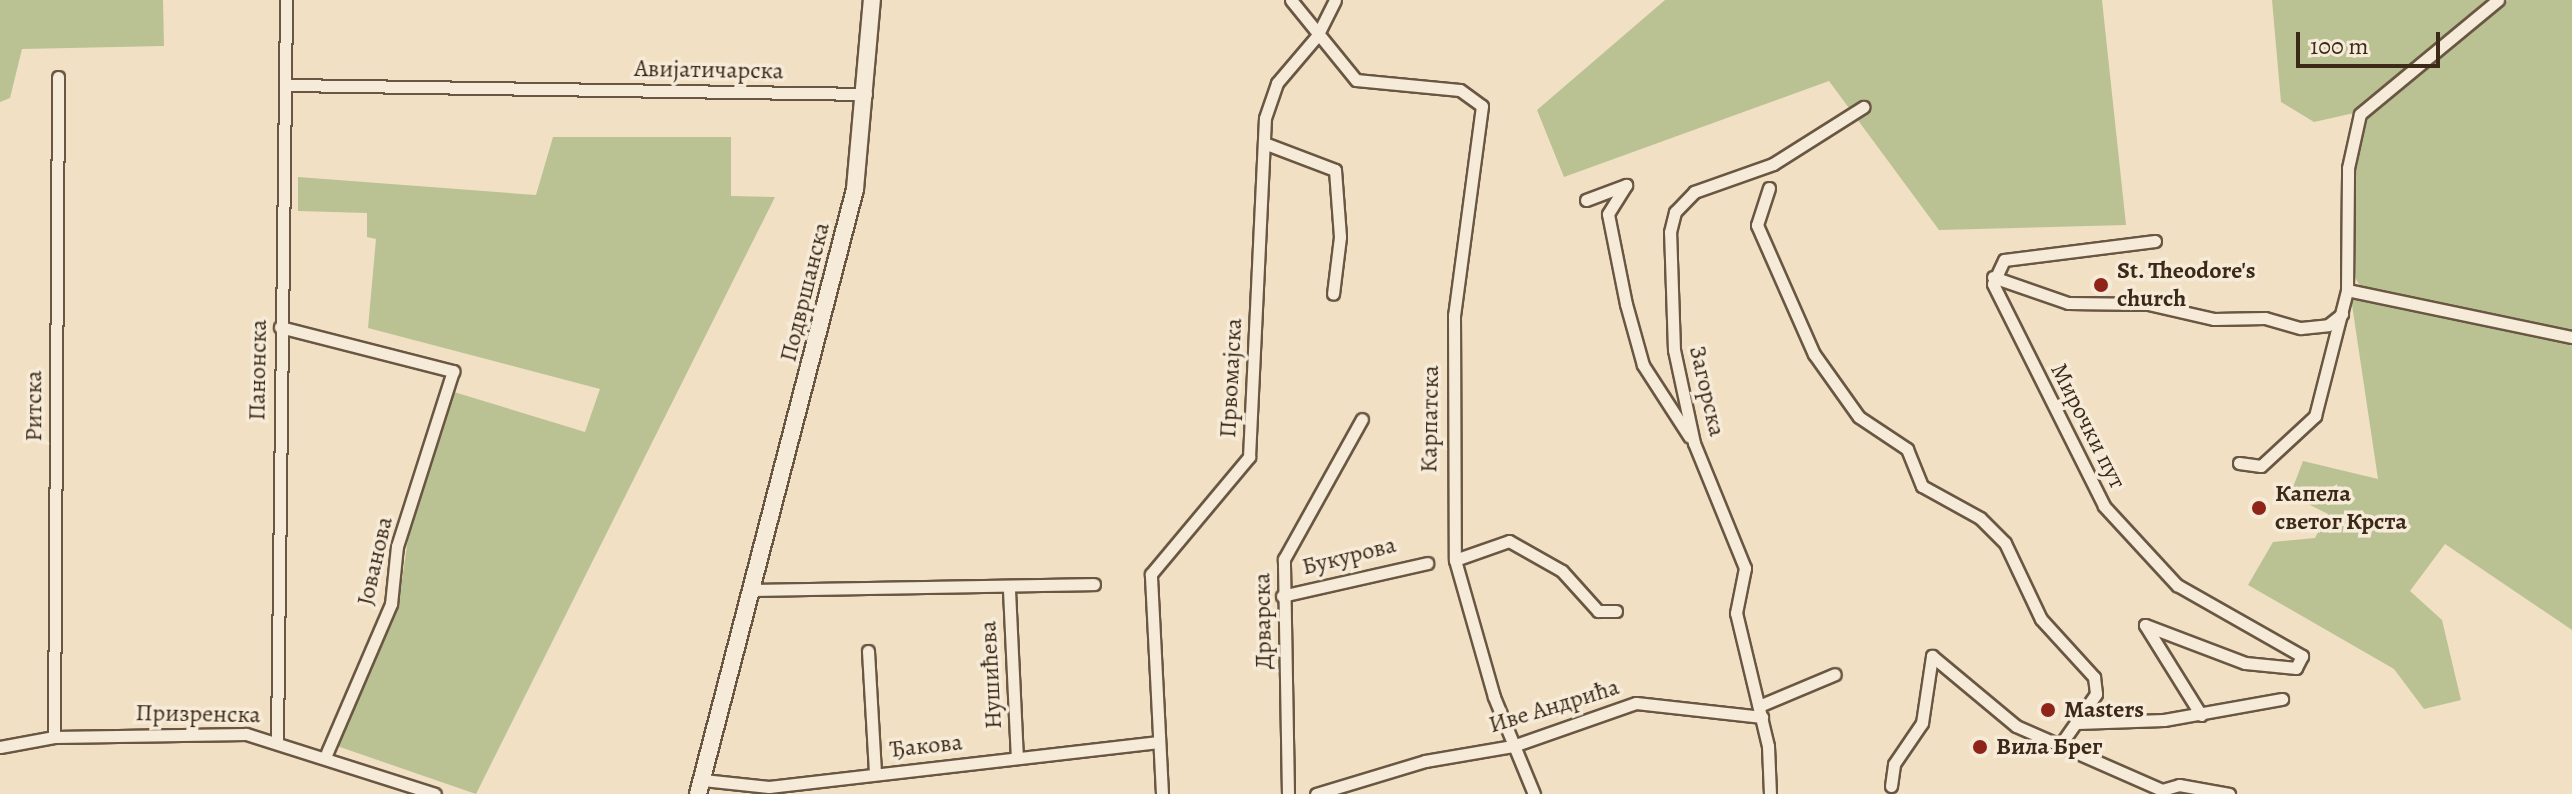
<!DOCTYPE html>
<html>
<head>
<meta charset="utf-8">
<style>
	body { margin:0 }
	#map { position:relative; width:2572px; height:794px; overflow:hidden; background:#f1e0c3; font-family:Alegreya,serif }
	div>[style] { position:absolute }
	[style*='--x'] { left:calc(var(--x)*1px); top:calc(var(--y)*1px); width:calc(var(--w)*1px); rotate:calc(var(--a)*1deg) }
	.green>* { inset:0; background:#bac294 }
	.roads { filter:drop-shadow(2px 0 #695743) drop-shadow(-2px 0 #695743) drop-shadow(0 2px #695743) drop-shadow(0 -2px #695743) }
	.street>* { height:11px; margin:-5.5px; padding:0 5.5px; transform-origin:5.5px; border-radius:5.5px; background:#f6ebd8 }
	.secondary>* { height:16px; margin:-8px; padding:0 8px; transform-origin:8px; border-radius:8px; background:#f6ebd8 }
	.dots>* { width:22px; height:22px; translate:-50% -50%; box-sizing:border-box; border:4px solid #f6ebd8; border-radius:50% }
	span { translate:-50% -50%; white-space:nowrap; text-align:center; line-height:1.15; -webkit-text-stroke:7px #f6ebd8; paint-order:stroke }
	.street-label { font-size:24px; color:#3c2918 }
	.poi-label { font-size:24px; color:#3c2918; font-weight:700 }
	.left { translate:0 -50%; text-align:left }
	.scale { position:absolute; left:2296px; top:32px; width:144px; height:36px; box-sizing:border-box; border:4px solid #3c2918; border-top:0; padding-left:10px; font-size:24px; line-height:28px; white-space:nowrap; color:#3c2918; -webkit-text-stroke:6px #f6ebd8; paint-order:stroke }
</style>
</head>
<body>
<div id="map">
	<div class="green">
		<div style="clip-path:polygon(0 0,163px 0,164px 46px,22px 49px,10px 98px,0 102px)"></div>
		<div style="clip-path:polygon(1665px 0,2102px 0,2126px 225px,1939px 230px,1829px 81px,1564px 177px,1537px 110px)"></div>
		<div style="clip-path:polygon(2272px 0,2486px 0,2354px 113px,2314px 122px,2281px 102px)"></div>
		<div style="clip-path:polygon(2508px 0,2572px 0,2572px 630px,2445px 544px,2410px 591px,2442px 620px,2461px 700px,2424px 709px,2394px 669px,2248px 585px,2273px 542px,2315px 538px,2328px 514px,2290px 495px,2303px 461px,2378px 479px,2351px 298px,2466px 320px,2363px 291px,2354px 276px,2356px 140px,2366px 117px,2392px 93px)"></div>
		<div style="clip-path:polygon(553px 137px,731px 137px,731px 196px,775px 197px,476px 794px,337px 746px,398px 607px,409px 532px,454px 392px,585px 432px,600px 389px,368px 328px,376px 239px,367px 237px,367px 213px,298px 211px,298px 177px,536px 195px)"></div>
	</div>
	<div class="roads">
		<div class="street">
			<div style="--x:1291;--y:0;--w:103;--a:50.9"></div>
			<div style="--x:1356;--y:80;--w:104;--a:5.5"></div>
			<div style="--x:1460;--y:90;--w:27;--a:36"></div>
			<div style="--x:1482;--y:106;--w:211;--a:97.6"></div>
			<div style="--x:1454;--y:315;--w:245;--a:89.8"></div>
			<div style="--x:1455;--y:560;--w:142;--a:74.1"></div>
			<div style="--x:1494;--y:697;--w:105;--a:67.6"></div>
			<div style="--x:288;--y:85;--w:578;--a:0.89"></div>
			<div style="--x:1264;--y:143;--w:76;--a:20.8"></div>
			<div style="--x:1335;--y:170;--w:67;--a:85.7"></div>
			<div style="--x:1340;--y:237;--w:57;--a:97"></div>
			<div style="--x:1769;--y:188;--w:39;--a:108"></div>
			<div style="--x:1757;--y:225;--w:141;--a:66.2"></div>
			<div style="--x:1814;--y:354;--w:77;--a:54.5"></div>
			<div style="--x:1859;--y:417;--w:58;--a:33.7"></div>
			<div style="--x:1907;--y:449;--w:40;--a:68"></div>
			<div style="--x:1922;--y:486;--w:66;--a:28.9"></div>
			<div style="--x:1980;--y:518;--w:35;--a:45"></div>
			<div style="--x:2005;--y:543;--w:84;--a:64.7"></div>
			<div style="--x:2041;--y:619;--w:79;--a:47.6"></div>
			<div style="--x:2094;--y:677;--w:17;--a:83"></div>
			<div style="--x:2096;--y:694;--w:57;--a:125.1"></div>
			<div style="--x:1586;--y:200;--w:43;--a:-20.6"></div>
			<div style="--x:1626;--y:185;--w:34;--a:122"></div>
			<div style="--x:1608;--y:214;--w:92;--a:78.7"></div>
			<div style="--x:1626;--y:304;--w:63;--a:74.4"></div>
			<div style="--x:1643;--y:365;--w:85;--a:57.1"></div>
			<div style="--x:2155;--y:241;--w:152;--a:172.8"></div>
			<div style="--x:2004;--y:260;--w:26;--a:115"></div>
			<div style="--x:1993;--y:284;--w:248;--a:63.4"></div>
			<div style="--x:2104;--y:506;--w:108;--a:47.3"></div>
			<div style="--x:2177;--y:585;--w:144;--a:29.6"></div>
			<div style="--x:2302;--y:656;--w:13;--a:117"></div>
			<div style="--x:2296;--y:668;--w:51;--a:-174.4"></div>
			<div style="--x:2245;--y:663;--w:107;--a:-159.2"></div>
			<div style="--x:2145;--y:625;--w:106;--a:58.1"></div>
			<div style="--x:1993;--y:277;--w:79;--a:19.1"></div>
			<div style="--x:2068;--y:303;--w:80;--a:0.7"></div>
			<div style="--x:2148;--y:304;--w:68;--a:12.8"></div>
			<div style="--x:2214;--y:319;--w:51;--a:-1.1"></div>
			<div style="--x:2265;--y:318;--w:37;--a:16"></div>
			<div style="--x:2301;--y:328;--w:27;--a:-6"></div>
			<div style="--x:2328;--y:325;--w:18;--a:-38"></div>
			<div style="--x:2347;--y:290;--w:230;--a:11.8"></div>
			<div style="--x:280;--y:327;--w:179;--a:14.3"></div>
			<div style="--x:453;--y:371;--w:184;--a:107.7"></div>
			<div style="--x:397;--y:546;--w:58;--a:95.9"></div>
			<div style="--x:391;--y:604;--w:164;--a:113.3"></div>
			<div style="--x:2239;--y:463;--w:22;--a:8"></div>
			<div style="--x:2261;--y:466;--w:74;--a:-42.8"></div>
			<div style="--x:2315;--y:416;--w:130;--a:-75.7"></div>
			<div style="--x:2347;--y:290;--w:122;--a:-89.5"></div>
			<div style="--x:2348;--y:168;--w:55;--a:-77.5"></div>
			<div style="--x:2360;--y:114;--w:179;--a:-39.6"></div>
			<div style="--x:1455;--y:560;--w:57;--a:-19.4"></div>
			<div style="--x:1509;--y:541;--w:61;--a:29.5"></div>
			<div style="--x:1562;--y:571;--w:54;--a:48"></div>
			<div style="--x:1598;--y:611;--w:18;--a:0"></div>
			<div style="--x:757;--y:590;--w:337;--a:-1"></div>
			<div style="--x:1009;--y:590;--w:168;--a:87.3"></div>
			<div style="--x:1282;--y:596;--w:149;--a:-12.8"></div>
			<div style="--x:868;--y:651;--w:123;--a:86.7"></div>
			<div style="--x:1759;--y:706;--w:82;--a:-22.8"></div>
			<div style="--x:2077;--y:723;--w:87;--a:-2"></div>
			<div style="--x:2164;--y:720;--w:120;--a:-10.1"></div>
			<div style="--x:54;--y:737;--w:660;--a:-89.65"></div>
			<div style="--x:277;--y:740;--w:740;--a:-89.3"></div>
			<div style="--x:0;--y:747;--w:55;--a:-10.5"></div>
			<div style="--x:54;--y:737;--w:192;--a:-0.9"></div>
			<div style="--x:246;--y:734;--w:198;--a:17.6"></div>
			<div style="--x:703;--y:780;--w:66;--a:6.1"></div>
			<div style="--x:769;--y:787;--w:390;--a:-6.6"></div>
			<div style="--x:1891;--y:786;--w:22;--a:-82"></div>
			<div style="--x:1894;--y:764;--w:50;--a:-55.7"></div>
			<div style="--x:1922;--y:723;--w:68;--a:-81.5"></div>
			<div style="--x:1932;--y:656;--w:109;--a:39.8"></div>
			<div style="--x:2016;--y:726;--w:159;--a:23.7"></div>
			<div style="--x:2162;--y:790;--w:18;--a:-16"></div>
			<div style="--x:2179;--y:785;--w:51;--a:10.2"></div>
			<div style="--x:1162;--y:794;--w:220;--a:-92.9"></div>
			<div style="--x:1151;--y:574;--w:153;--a:-50.1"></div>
			<div style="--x:1249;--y:457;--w:339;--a:-87.3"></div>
			<div style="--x:1265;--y:118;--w:37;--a:-71"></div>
			<div style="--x:1277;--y:83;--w:62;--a:-49.6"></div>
			<div style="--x:1317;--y:36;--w:40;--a:-63.4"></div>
			<div style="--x:1288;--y:794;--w:235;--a:-91"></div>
			<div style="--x:1284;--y:559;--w:160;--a:-60.9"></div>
			<div style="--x:1316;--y:794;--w:114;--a:-16.8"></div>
			<div style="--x:1425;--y:761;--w:89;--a:-9.7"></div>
			<div style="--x:1513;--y:746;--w:130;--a:-19.3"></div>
			<div style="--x:1636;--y:703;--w:127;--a:6.3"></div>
			<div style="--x:1770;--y:794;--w:48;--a:-92.4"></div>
			<div style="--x:1768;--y:746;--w:137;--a:-103.5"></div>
			<div style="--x:1736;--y:613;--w:46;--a:-78.7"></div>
			<div style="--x:1745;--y:568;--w:135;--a:-112.2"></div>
			<div style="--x:1694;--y:443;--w:95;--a:-102.1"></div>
			<div style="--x:1674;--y:350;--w:118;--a:-91.9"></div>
			<div style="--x:1670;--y:232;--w:21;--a:-76"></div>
			<div style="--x:1675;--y:212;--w:28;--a:-46"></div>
			<div style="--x:1694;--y:192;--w:84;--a:-19.5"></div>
			<div style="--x:1773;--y:164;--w:107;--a:-32.3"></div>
		</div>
		<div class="secondary">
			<div style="--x:698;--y:794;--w:625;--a:-75.45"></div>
			<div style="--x:855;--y:189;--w:190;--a:-84.9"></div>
		</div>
	</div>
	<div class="dots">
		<div style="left:2101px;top:285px;background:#8f2418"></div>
		<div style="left:2259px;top:508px;background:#8f2418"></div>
		<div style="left:2048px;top:710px;background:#8f2418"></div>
		<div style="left:1980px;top:747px;background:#8f2418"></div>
	</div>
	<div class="street-label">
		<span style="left:709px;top:70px;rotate:1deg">Авијатичарска</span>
		<span style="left:805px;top:292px;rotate:-76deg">Подвршанска</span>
		<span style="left:258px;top:370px;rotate:-89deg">Панонска</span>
		<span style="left:1231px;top:378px;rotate:-87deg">Првомајска</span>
		<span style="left:1707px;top:391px;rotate:77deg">Загорска</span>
		<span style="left:34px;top:406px;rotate:-90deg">Ритска</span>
		<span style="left:1430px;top:419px;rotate:-89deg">Карпатска</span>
		<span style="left:2088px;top:426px;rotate:63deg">Мирочки пут</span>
		<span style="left:1349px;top:556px;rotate:-14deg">Букурова</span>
		<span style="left:375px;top:561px;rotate:-77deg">Јованова</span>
		<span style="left:1263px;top:621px;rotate:-91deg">Дрварска</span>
		<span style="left:991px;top:675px;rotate:-93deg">Нушићева</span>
		<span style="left:1554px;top:706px;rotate:-17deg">Иве Андрића</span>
		<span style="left:198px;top:714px;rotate:1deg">Призренска</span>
		<span style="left:926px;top:746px;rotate:-6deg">Ђакова</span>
	</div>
	<div class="poi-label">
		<span class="left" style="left:2117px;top:285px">St. Theodore's<br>church</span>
		<span class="left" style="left:2275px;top:508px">Капела<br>светог Крста</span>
		<span class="left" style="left:2064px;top:710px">Masters</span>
		<span class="left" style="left:1996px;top:747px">Вила Брег</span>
	</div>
	<div class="scale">100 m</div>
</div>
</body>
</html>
